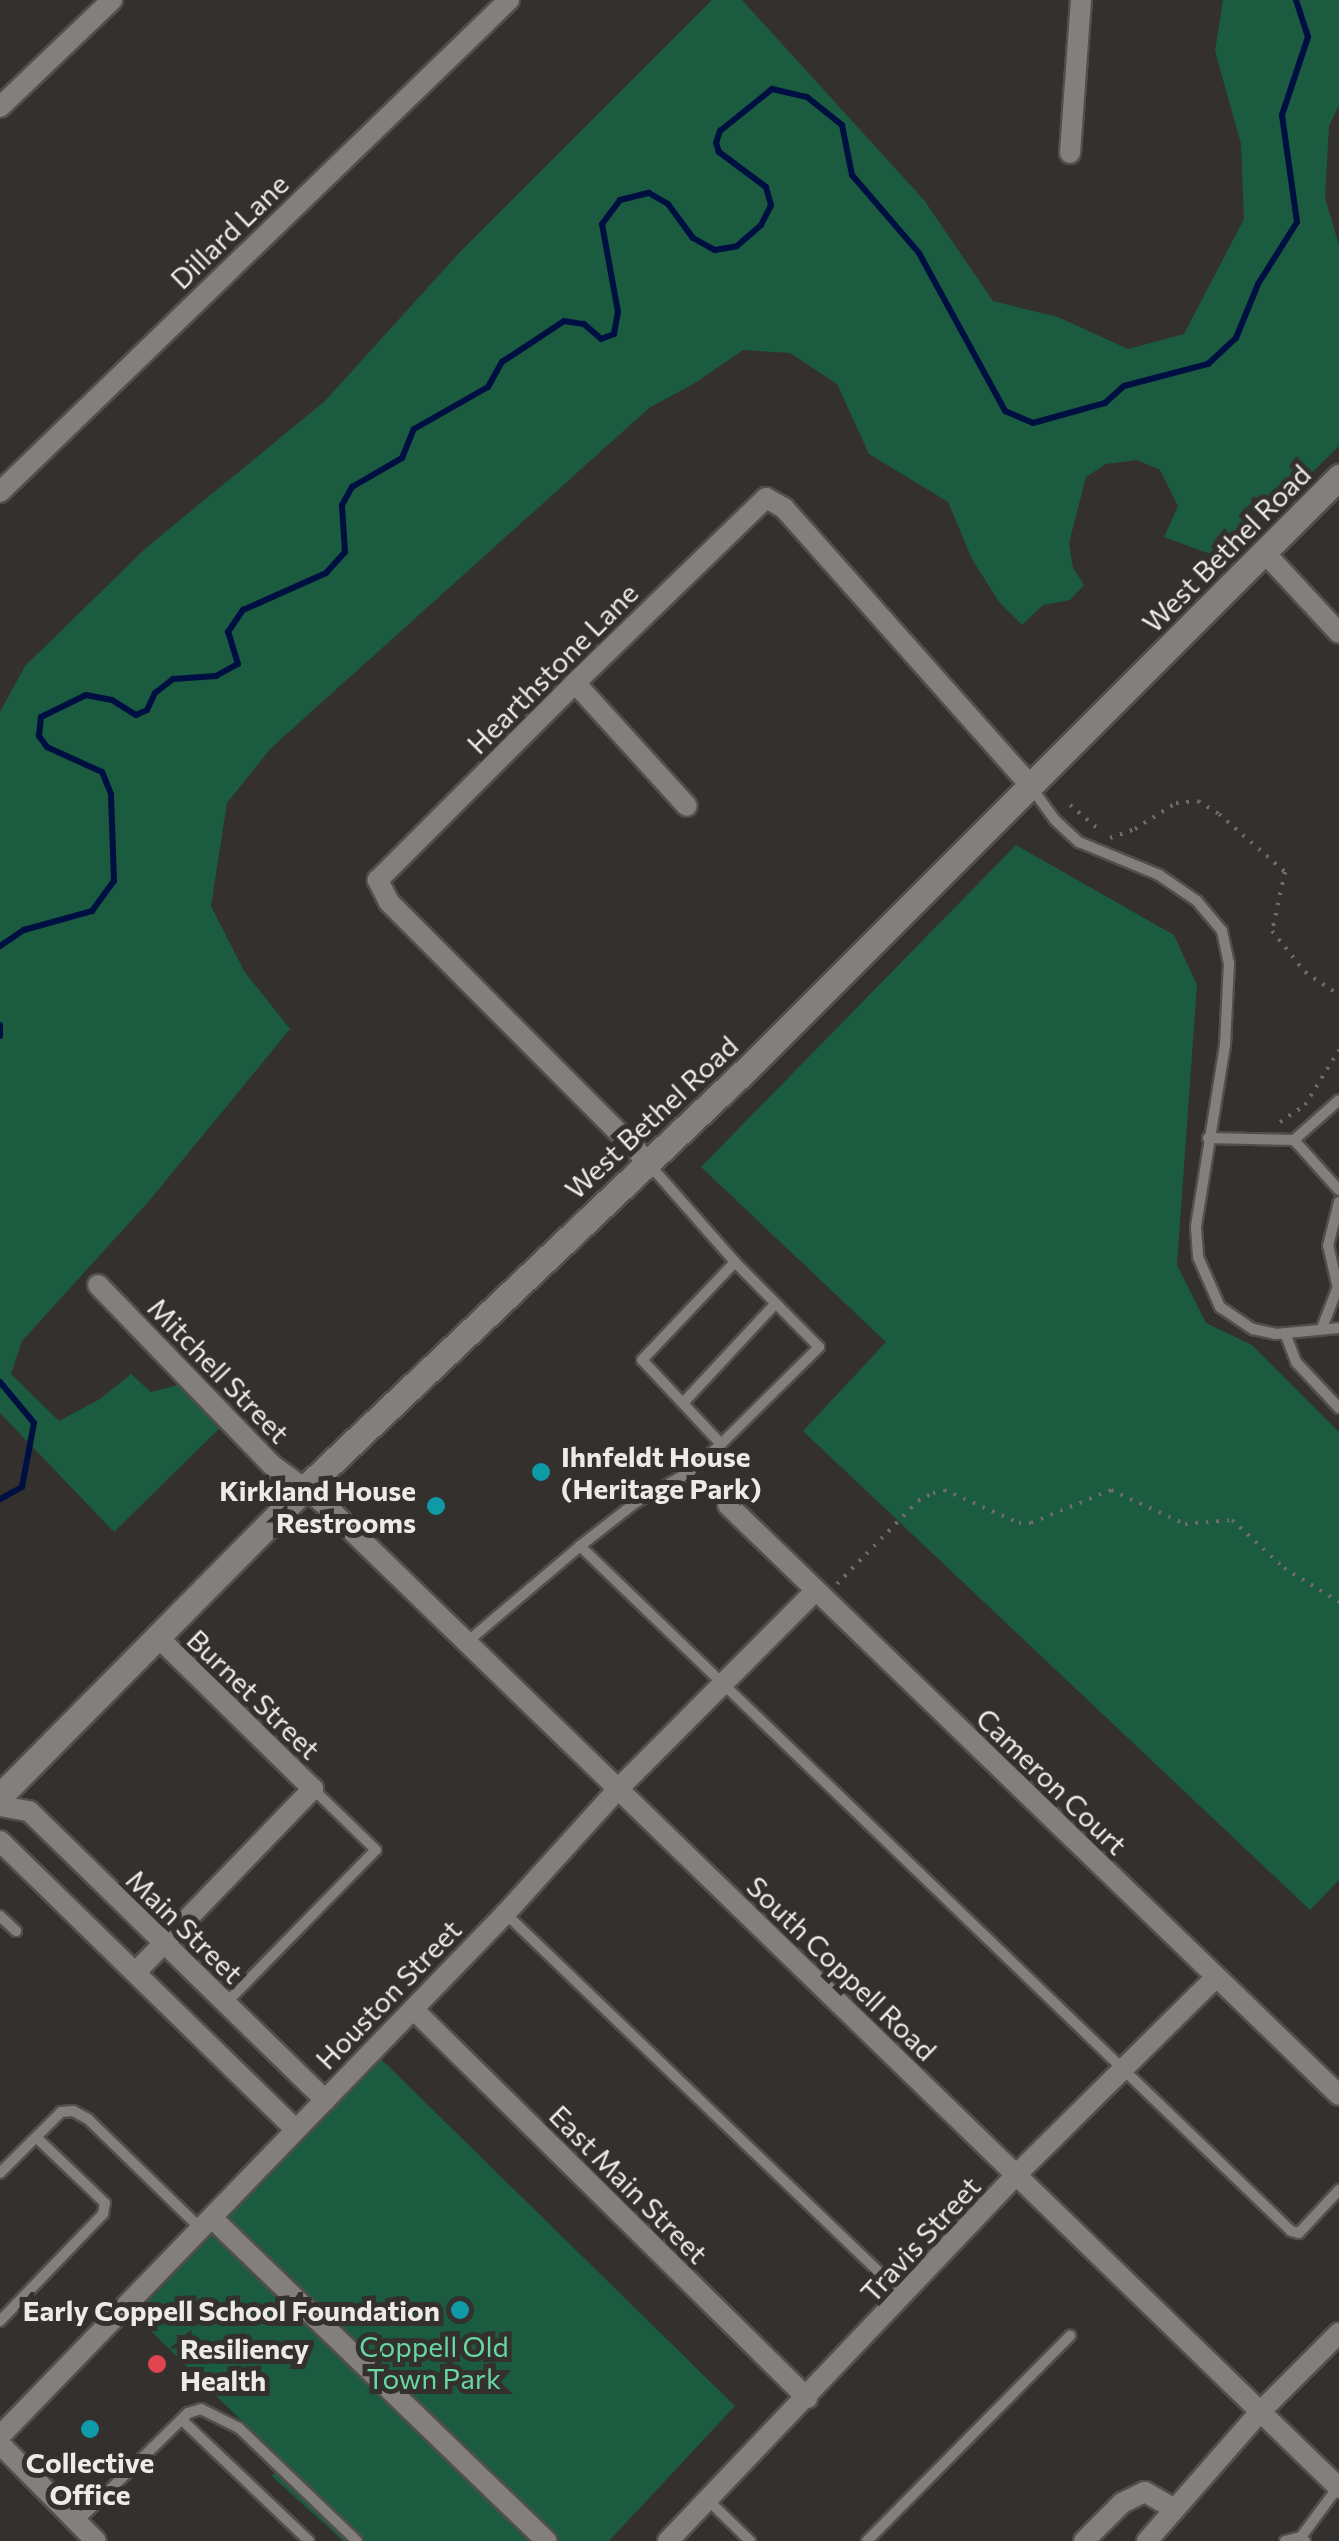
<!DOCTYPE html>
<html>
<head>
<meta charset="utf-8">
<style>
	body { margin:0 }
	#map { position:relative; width:1339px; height:2541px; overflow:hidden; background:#33302e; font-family:Commissioner,sans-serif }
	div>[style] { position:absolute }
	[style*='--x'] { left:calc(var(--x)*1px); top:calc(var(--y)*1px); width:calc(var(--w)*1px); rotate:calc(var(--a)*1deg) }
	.green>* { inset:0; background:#1b5b3f }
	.stream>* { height:6px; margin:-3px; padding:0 3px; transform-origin:3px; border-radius:3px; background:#000f41 }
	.path>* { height:4px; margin-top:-2px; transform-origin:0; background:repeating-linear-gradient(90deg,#6e6b69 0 2.5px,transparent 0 10.5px) }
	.roads { filter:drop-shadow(2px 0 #514f4d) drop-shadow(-2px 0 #514f4d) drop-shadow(0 2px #514f4d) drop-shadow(0 -2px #514f4d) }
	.service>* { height:10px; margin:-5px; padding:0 5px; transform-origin:5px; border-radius:5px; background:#837f7d }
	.minor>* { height:20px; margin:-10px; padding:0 10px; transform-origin:10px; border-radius:10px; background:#837f7d }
	.secondary>* { height:25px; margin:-12.5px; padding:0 12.5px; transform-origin:12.5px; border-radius:12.5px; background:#837f7d }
	.dots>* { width:28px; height:28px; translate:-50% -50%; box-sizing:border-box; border:5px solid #33302e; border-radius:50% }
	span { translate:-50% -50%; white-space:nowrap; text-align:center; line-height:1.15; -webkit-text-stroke:10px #33302e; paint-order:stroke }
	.street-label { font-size:28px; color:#edebea }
	.poi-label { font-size:28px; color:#edebea; font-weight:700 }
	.left { translate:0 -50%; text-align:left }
	.right { translate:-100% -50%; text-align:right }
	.park-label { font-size:28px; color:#68d7a2 }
</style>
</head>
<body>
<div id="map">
	<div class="green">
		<div style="clip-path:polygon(712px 0,742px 0,924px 200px,993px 301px,1058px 317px,1128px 349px,1184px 334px,1244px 219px,1241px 144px,1215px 51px,1223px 0,1339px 0,1339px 105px,1329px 126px,1325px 198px,1339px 245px,1339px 446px,1224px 559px,1164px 537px,1178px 506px,1160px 470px,1137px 460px,1106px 464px,1086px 477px,1069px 543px,1073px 568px,1084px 585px,1070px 600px,1043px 605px,1022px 625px,999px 602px,972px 559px,948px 502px,869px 454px,837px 384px,790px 353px,743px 350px,695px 383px,649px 408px,271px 748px,227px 803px,211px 906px,244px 971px,290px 1029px,149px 1201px,22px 1341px,11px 1374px,59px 1421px,100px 1399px,131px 1374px,151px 1392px,193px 1381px,231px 1417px,114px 1532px,0 1413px,0 712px,25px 666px,147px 547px,324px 402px,459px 253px)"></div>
		<div style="clip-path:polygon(1016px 845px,1174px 935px,1197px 985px,1177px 1265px,1206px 1323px,1252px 1345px,1339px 1432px,1339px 1880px,1310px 1910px,803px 1431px,886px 1342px,701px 1167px)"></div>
		<div style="clip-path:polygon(380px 2058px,735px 2406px,609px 2541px,343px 2541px,272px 2476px,283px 2462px,135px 2315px)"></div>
	</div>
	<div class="stream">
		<div style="--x:0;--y:946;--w:29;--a:-34"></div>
		<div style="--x:24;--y:930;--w:71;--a:-15.6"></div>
		<div style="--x:92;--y:911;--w:37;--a:-54"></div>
		<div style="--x:114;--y:881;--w:87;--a:-92"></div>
		<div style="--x:111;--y:794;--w:24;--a:-112"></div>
		<div style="--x:102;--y:772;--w:60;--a:-155.6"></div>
		<div style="--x:47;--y:747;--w:14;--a:-126"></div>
		<div style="--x:39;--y:736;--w:19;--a:-84"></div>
		<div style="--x:41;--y:717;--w:50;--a:-26.1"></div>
		<div style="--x:86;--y:695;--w:26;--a:11"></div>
		<div style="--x:112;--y:700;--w:28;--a:32"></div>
		<div style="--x:136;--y:715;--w:12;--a:-24"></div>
		<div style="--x:147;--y:710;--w:19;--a:-65"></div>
		<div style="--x:155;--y:693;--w:23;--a:-38"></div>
		<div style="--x:173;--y:679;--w:43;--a:-4"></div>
		<div style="--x:216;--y:676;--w:25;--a:-29"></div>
		<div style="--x:238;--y:664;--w:34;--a:-107"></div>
		<div style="--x:228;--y:632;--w:27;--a:-56"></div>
		<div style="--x:243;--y:610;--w:91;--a:-24"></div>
		<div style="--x:326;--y:573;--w:28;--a:-48"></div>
		<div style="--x:345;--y:552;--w:47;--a:-93.7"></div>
		<div style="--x:342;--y:505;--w:21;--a:-61"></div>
		<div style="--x:352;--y:487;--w:58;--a:-30.1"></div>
		<div style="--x:402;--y:458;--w:31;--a:-68"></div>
		<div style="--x:414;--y:429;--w:85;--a:-29.6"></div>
		<div style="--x:488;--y:387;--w:29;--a:-61"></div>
		<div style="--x:502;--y:362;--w:74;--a:-33.5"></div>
		<div style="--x:564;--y:321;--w:20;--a:9"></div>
		<div style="--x:584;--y:324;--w:23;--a:41"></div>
		<div style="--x:601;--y:339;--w:14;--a:-21"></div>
		<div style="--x:614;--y:334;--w:22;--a:-80"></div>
		<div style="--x:618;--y:312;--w:89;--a:-100.3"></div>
		<div style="--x:602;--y:224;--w:30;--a:-53"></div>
		<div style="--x:620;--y:200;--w:30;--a:-14"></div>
		<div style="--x:649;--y:193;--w:22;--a:30"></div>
		<div style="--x:668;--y:204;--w:42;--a:53.7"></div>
		<div style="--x:693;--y:238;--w:25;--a:29"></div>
		<div style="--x:715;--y:250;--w:22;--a:-10"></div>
		<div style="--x:737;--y:246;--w:32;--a:-41"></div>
		<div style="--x:761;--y:225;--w:22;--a:-63"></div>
		<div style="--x:771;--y:205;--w:19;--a:-106"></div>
		<div style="--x:766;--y:187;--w:59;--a:-143.3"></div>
		<div style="--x:719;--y:152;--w:9;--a:-108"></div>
		<div style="--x:716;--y:143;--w:13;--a:-72"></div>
		<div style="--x:720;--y:131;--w:67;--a:-38.9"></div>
		<div style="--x:772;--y:89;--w:36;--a:13"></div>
		<div style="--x:807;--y:97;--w:45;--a:38.7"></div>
		<div style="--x:842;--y:125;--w:51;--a:78.7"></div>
		<div style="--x:852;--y:175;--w:103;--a:49.3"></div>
		<div style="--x:919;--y:253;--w:180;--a:61.4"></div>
		<div style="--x:1005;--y:411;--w:30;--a:23"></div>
		<div style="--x:1033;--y:423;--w:75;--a:-15.5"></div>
		<div style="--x:1105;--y:403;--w:25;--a:-42"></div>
		<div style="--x:1124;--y:386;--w:87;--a:-14.7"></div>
		<div style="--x:1208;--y:364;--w:38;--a:-43"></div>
		<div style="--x:1236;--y:338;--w:58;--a:-67.8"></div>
		<div style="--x:1258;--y:284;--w:73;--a:-57.8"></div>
		<div style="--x:1297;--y:222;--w:108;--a:-98"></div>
		<div style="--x:1282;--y:115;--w:82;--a:-71.6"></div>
		<div style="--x:1308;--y:37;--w:39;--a:-108"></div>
		<div style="--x:0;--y:1025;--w:11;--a:90"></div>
		<div style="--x:0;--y:1382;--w:53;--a:50.3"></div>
		<div style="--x:34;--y:1423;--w:65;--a:100.6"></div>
		<div style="--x:22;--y:1487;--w:25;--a:151"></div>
	</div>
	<div class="path">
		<div style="--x:1070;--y:805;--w:42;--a:40.2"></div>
		<div style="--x:1110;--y:838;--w:27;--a:-20"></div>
		<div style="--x:1135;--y:829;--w:49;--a:-32.4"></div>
		<div style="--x:1176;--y:803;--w:22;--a:-5"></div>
		<div style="--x:1198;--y:801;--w:25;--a:32"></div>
		<div style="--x:1219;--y:814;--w:88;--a:41.3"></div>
		<div style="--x:1285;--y:872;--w:60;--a:102.4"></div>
		<div style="--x:1272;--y:931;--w:53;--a:51.2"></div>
		<div style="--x:1305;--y:972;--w:41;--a:34.1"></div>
		<div style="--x:1280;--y:1122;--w:30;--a:-34"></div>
		<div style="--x:1305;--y:1105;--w:65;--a:-58.3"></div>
		<div style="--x:837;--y:1584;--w:116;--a:-45.7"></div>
		<div style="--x:918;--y:1501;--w:17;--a:-28"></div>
		<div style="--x:933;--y:1493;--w:11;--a:-15"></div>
		<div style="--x:944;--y:1490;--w:82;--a:23.7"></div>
		<div style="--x:1019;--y:1523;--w:12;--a:0"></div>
		<div style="--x:1031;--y:1523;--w:87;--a:-22.4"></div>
		<div style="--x:1111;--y:1490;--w:81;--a:24.7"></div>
		<div style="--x:1185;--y:1524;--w:47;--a:-4.9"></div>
		<div style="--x:1232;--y:1520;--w:71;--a:42.7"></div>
		<div style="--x:1284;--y:1568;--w:65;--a:31.7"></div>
	</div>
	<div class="roads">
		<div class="service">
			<div style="--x:1031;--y:787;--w:41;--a:54"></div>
			<div style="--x:1055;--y:820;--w:33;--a:43"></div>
			<div style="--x:1079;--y:842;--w:87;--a:22.4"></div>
			<div style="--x:1159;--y:875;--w:46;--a:34.4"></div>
			<div style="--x:1197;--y:901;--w:39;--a:50"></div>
			<div style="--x:1222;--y:931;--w:33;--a:78"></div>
			<div style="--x:1229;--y:963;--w:82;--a:92.8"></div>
			<div style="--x:1225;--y:1045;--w:184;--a:99.1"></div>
			<div style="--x:1196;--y:1227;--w:30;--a:86"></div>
			<div style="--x:1198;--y:1257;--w:55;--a:66.3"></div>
			<div style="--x:1220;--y:1307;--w:40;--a:34"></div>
			<div style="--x:1253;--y:1329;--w:24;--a:12"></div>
			<div style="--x:1276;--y:1334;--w:63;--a:-5.4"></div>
			<div style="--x:1208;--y:1138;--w:86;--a:1.3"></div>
			<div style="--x:1294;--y:1140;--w:60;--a:-41.6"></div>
			<div style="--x:1294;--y:1140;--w:67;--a:48"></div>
			<div style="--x:1337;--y:1284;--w:39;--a:-103"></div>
			<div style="--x:1328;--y:1246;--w:45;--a:-76"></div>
			<div style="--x:1322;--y:1328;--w:47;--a:-68.9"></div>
			<div style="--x:1285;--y:1333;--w:31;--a:69"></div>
			<div style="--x:1296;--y:1362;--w:63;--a:46.9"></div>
			<div style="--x:684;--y:1402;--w:134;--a:-47.1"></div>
			<div style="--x:721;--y:1444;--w:138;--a:-44.7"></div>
			<div style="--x:819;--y:1347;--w:120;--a:-134.7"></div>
			<div style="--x:580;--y:1546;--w:987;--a:43.93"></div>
			<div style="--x:1291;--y:2231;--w:8;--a:14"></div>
			<div style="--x:1299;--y:2233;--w:59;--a:-47.1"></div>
			<div style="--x:467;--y:1642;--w:148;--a:-40.3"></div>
			<div style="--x:580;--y:1546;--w:70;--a:-38"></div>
			<div style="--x:635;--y:1503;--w:67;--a:-29.6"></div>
			<div style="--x:693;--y:1470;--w:38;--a:-43"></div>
			<div style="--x:721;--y:1444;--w:115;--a:-133.2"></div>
			<div style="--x:642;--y:1360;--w:135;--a:-46.5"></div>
			<div style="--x:735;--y:1262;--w:130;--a:-131.3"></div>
			<div style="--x:506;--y:1914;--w:553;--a:43.83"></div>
			<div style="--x:0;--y:1916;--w:22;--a:43"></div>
			<div style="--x:226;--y:2003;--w:214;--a:-45.6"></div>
			<div style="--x:376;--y:1850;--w:88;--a:-135.9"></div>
			<div style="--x:0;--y:2173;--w:86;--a:-45"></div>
			<div style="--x:61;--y:2112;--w:12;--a:-5"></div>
			<div style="--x:73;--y:2111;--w:17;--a:28"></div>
			<div style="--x:88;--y:2119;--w:158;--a:44.2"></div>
			<div style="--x:0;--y:2321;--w:149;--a:-46.1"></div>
			<div style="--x:103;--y:2214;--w:11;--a:-80"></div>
			<div style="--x:105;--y:2203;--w:95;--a:-136.3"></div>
			<div style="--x:182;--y:2420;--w:175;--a:43.6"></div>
			<div style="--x:708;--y:2500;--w:59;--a:44.3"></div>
			<div style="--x:78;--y:2521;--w:154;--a:-44.5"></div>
			<div style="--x:188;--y:2413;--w:14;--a:-17"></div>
			<div style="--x:201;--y:2409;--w:42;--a:26.6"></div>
			<div style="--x:239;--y:2428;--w:163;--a:43.8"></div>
			<div style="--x:867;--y:2541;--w:289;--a:-45.3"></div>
			<div style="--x:1285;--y:2541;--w:16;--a:-14"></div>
			<div style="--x:1305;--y:2541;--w:6;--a:-135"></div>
			<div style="--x:1301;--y:2537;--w:62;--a:-53.5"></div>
		</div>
		<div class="minor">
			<div style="--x:0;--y:107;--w:155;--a:-43.7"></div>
			<div style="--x:1070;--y:153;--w:153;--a:-85.9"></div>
			<div style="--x:0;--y:492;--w:708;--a:-44.03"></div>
			<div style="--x:1264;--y:552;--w:110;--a:47.2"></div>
			<div style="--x:575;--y:683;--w:166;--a:47.7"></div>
			<div style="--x:647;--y:1161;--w:366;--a:-134.9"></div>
			<div style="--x:389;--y:902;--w:25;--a:-117"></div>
			<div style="--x:378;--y:880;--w:279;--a:-45"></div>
			<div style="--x:575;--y:683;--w:266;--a:-44.1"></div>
			<div style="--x:766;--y:498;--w:21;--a:29"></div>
			<div style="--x:784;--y:508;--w:372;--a:48.4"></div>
			<div style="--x:98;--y:1285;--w:250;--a:46"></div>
			<div style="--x:272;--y:1465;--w:61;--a:36.3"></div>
			<div style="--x:321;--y:1501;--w:1418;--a:44.11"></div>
			<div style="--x:728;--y:1505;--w:849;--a:44"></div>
			<div style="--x:0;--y:1806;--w:29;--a:10"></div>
			<div style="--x:29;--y:1811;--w:414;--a:44.3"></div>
			<div style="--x:0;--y:1841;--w:412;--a:44.3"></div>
			<div style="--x:136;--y:1972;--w:255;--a:-46"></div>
			<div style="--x:313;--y:1789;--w:217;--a:-135.6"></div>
			<div style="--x:413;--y:2009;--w:554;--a:44.63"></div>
			<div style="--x:212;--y:2218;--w:465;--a:44"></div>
			<div style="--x:0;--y:2436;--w:728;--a:-45.95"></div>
			<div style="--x:506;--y:1913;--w:167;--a:-47.9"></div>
			<div style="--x:618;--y:1789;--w:279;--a:-45.1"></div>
			<div style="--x:0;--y:2444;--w:136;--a:45.3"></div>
			<div style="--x:668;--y:2541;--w:505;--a:-46.44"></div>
			<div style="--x:1016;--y:2175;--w:280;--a:-44.7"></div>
			<div style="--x:1084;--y:2541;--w:54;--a:-45"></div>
			<div style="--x:1122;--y:2503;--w:25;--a:-26"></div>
			<div style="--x:1145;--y:2492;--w:34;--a:30"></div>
			<div style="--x:1147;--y:2541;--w:171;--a:-48.8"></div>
			<div style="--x:1260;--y:2412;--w:112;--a:-45"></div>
		</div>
		<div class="secondary">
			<div style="--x:0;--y:1796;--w:433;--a:-45.3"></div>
			<div style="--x:305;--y:1488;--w:615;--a:-43.48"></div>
			<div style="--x:751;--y:1065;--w:832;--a:-45"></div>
		</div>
	</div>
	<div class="dots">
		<div style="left:541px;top:1472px;background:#0f9aa8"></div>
		<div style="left:436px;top:1506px;background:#0f9aa8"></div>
		<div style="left:460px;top:2310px;background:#0f9aa8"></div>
		<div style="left:157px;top:2364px;background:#e0444e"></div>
		<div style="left:90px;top:2429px;background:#0f9aa8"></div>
	</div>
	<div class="street-label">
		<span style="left:229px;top:231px;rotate:-44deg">Dillard Lane</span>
		<span style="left:1226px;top:548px;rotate:-45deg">West Bethel Road</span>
		<span style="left:552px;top:668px;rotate:-45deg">Hearthstone Lane</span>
		<span style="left:651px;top:1117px;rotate:-43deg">West Bethel Road</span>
		<span style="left:219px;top:1370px;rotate:46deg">Mitchell Street</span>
		<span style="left:254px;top:1694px;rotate:44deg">Burnet Street</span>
		<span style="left:1052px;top:1781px;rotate:44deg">Cameron Court</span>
		<span style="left:185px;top:1926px;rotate:44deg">Main Street</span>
		<span style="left:842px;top:1968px;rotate:44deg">South Coppell Road</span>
		<span style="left:388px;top:1994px;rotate:-46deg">Houston Street</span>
		<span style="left:629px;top:2184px;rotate:45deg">East Main Street</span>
		<span style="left:920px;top:2239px;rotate:-47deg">Travis Street</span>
	</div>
	<div class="poi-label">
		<span class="left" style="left:561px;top:1472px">Ihnfeldt House<br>(Heritage Park)</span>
		<span class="right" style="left:416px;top:1506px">Kirkland House<br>Restrooms</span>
		<span class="right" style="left:440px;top:2310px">Early Coppell School Foundation</span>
		<span class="left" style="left:180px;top:2364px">Resiliency<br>Health</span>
		<span style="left:90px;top:2478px">Collective<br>Office</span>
	</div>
	<div class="park-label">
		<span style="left:434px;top:2362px">Coppell Old<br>Town Park</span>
	</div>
</div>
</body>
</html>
